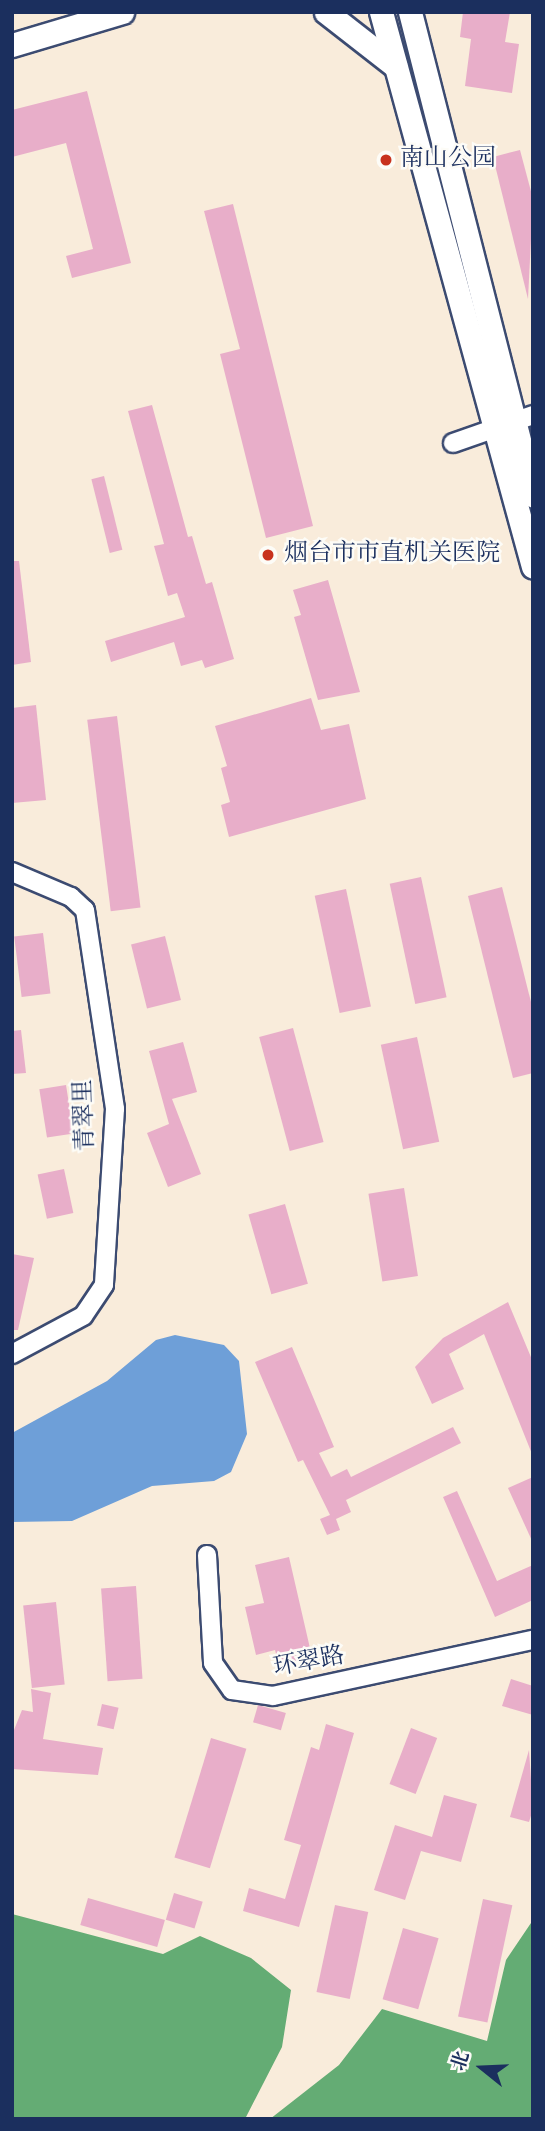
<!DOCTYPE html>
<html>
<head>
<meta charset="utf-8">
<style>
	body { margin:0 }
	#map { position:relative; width:545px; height:2131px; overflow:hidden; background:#f9ecdb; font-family:"Old Standard TT","Noto Serif SC",serif }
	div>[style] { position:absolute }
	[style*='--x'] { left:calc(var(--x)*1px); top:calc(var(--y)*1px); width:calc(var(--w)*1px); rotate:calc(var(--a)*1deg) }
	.forest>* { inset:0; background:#64ac74 }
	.water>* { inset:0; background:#6e9fd8 }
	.building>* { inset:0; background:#e8aec9; transform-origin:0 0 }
	.roads { filter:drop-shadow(2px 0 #3c4b71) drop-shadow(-2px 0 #3c4b71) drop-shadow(0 2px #3c4b71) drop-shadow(0 -2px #3c4b71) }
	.minor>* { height:18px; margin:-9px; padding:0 9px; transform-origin:9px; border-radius:9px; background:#fff }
	.major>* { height:23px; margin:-11.5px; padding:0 11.5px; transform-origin:11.5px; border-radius:11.5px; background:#fff }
	.dots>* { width:19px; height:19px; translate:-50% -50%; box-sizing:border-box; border:4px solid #fdfcf7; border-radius:50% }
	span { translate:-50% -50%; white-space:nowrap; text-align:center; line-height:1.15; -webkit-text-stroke:5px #fdfcf7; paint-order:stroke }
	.poi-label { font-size:24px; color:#1b2f5e }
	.left { translate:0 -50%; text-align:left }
	.street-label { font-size:24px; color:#1b2f5e }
	.frame { position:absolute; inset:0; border:14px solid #1b2f5e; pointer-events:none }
	.north { position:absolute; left:447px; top:2033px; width:70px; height:70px; -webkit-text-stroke:5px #fdfcf7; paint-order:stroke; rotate:288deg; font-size:19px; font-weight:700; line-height:28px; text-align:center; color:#1b2f5e }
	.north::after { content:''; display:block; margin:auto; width:24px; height:32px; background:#1b2f5e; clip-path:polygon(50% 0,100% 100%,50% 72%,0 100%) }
</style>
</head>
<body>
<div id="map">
	<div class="forest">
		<div style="clip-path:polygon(12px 1914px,163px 1954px,200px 1936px,251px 1958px,291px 1990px,282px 2047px,245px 2119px,12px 2119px)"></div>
		<div style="clip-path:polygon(533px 1920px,533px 2119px,270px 2119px,339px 2065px,382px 2009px,487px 2041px,506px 1960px)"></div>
	</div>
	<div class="water">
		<div style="clip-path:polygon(175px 1335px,224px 1345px,239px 1361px,247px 1434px,231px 1472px,214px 1481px,152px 1486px,72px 1521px,12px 1522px,12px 1433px,107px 1381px,156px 1340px)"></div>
	</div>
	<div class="building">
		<div style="clip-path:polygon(463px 12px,510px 12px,505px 42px,519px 44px,512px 93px,465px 86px,471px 39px,460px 37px)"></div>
		<div style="clip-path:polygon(87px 91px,131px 263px,72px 278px,66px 256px,93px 249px,66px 143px,12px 157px,12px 110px)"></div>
		<div style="clip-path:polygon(520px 150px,533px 199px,528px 299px,493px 157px)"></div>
		<div style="clip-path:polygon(233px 204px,313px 526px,266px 538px,220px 354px,240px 349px,204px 211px)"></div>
		<div style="clip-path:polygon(152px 405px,188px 537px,192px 536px,206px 584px,212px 582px,234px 659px,205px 668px,202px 660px,181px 666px,174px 642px,111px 662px,105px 641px,185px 617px,177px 593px,168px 596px,154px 546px,164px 544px,128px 411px)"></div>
		<div style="left:104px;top:476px;width:76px;height:13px;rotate:76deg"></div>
		<div style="clip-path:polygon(12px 561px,19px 561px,31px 662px,12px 665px)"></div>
		<div style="clip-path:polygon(328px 580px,360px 692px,318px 700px,294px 617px,301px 615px,293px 590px)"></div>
		<div style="clip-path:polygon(311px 698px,321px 730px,349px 724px,366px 799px,229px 837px,221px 805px,230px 802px,221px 768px,227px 766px,215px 726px)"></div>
		<div style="clip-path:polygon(36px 705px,46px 800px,12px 803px,12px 708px)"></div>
		<div style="left:117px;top:716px;width:193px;height:30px;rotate:83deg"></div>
		<div style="left:421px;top:877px;width:123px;height:32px;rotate:78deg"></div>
		<div style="clip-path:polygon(502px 887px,533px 1010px,533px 1073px,513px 1078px,468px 896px)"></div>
		<div style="left:346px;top:889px;width:120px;height:32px;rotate:78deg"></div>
		<div style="left:43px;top:933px;width:61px;height:29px;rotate:83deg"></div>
		<div style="left:165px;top:936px;width:66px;height:35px;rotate:76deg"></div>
		<div style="left:293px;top:1028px;width:118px;height:35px;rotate:75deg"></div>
		<div style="clip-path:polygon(21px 1030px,26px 1073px,12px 1074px,12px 1031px)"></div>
		<div style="left:417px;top:1037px;width:107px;height:37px;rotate:78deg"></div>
		<div style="clip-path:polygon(183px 1042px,197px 1092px,172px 1099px,201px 1174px,168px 1187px,147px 1133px,169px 1124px,149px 1051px)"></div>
		<div style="left:66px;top:1085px;width:49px;height:27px;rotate:81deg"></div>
		<div style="left:64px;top:1169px;width:45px;height:27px;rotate:78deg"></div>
		<div style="left:404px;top:1188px;width:89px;height:36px;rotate:81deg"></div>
		<div style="left:285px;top:1204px;width:83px;height:38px;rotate:74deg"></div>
		<div style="clip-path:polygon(12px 1254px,34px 1258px,18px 1330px,12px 1330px)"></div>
		<div style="clip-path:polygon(508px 1302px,533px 1362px,532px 1454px,484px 1334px,449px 1354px,464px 1389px,432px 1404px,415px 1367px,443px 1338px)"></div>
		<div style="clip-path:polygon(292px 1347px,334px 1447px,319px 1453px,331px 1477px,347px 1469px,351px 1477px,453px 1427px,461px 1443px,346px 1500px,351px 1512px,336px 1519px,340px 1530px,327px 1535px,320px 1519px,330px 1515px,303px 1460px,298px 1462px,255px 1362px)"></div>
		<div style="clip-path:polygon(533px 1477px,533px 1543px,508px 1488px)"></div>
		<div style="clip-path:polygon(457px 1491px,497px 1581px,533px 1565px,533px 1600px,495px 1617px,443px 1497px)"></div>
		<div style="clip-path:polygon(289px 1557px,312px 1657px,279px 1665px,275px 1650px,256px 1655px,245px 1607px,264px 1603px,255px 1565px)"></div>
		<div style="left:136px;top:1586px;width:93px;height:35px;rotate:86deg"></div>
		<div style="left:56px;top:1602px;width:83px;height:33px;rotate:84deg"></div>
		<div style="clip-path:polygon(511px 1679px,533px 1686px,533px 1715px,502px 1706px)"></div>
		<div style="clip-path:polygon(31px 1689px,51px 1693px,43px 1739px,103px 1748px,98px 1775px,12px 1769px,12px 1735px,22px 1710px,33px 1712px)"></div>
		<div style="left:102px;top:1704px;width:17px;height:22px;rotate:13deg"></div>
		<div style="left:258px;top:1705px;width:29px;height:18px;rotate:16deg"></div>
		<div style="clip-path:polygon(326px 1724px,354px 1733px,299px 1927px,243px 1911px,249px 1888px,285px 1899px,301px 1845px,284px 1840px,311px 1747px,319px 1750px)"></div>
		<div style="left:411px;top:1728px;width:28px;height:60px;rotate:21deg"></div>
		<div style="left:211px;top:1738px;width:37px;height:125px;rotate:17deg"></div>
		<div style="clip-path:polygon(529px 1750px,533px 1809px,529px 1822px,510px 1817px)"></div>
		<div style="clip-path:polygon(444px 1795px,477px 1804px,461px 1862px,421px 1851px,405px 1900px,374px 1890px,395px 1825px,432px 1837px)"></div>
		<div style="left:174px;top:1893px;width:30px;height:28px;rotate:17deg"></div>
		<div style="left:88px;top:1898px;width:80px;height:28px;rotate:16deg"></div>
		<div style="left:483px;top:1899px;width:30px;height:120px;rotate:12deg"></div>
		<div style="left:335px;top:1905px;width:34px;height:89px;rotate:12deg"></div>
		<div style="left:403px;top:1928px;width:37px;height:74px;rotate:16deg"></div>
	</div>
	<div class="roads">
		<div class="minor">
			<div style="--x:453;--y:443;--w:85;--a:-19.3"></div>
			<div style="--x:12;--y:872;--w:64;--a:23"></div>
			<div style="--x:71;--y:897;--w:19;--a:43"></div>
			<div style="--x:85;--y:910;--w:201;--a:81.4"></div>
			<div style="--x:115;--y:1109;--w:176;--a:93.6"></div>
			<div style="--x:104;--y:1285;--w:37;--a:124"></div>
			<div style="--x:83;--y:1316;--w:81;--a:151.8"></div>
			<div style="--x:207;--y:1555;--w:108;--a:86.8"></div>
			<div style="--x:213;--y:1663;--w:33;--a:55"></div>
			<div style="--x:232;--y:1690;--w:41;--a:8.3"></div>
			<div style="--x:273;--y:1696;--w:266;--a:-12.2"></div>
		</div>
		<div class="major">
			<div style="--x:326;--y:12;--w:88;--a:38"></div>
			<div style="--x:381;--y:12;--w:575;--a:74.68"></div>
			<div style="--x:410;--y:12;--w:499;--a:75.7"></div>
			<div style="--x:12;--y:45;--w:115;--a:-16.7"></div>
		</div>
	</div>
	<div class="dots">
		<div style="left:386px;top:160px;background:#c8321e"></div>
		<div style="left:268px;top:555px;background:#c8321e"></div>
	</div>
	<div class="poi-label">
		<span class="left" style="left:400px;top:160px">南山公园</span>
		<span class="left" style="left:284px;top:555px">烟台市市直机关医院</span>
	</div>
	<div class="street-label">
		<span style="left:86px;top:1115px;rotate:-92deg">青翠里</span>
		<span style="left:309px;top:1663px;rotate:-10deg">环翠路</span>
	</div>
	<div class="frame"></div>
	<div class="north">北</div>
</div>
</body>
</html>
